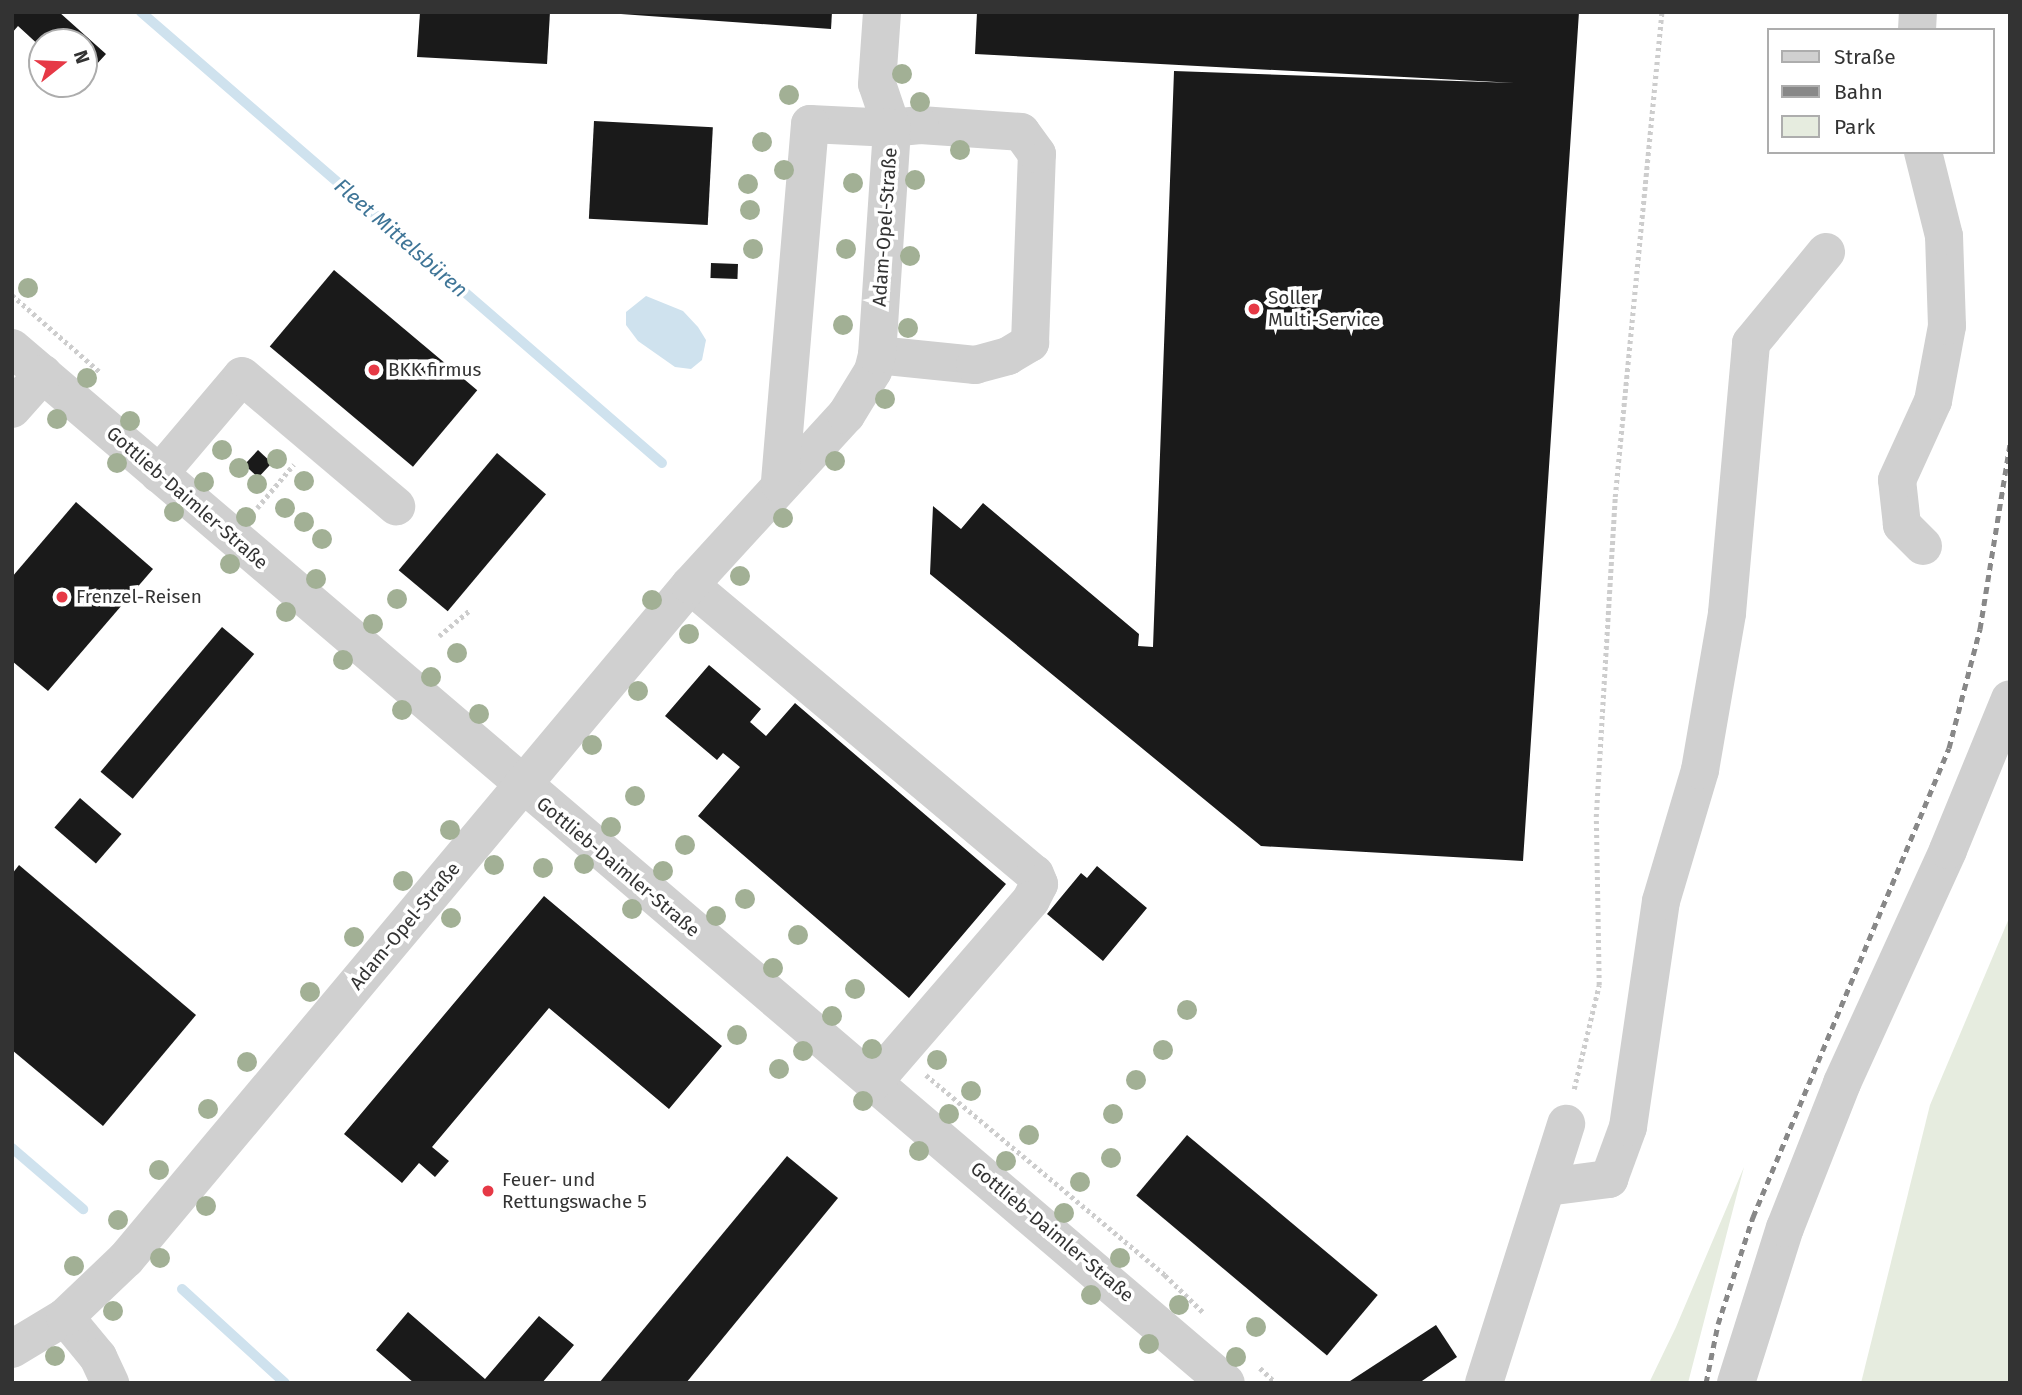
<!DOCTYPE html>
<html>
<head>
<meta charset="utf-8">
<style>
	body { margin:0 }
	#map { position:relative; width:2022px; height:1395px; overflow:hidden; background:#fff; font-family:"Fira Sans",sans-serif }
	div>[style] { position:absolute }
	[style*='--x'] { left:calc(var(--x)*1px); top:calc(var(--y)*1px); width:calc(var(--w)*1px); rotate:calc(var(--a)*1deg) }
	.green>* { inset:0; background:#e6ecdf }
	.water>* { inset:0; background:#cfe2ee }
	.stream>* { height:10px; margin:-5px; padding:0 5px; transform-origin:5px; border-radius:5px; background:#cfe2ee }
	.building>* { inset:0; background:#1a1a1a; transform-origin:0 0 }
	.path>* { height:4.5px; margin-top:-2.25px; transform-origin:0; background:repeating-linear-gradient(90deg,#cdcdcd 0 3.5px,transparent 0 7px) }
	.minor>* { height:38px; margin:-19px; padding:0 19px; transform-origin:19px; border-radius:19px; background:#d0d0d0 }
	.rail>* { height:5px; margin-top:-2.5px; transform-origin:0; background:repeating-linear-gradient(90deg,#888 0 7px,transparent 0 12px) }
	.trees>* { width:20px; height:20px; margin:-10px; border-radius:50%; background:#a2b095 }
	.dots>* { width:19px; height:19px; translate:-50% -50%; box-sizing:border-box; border:4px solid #fff; border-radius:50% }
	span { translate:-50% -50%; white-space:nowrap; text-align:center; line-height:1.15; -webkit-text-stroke:7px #fff; paint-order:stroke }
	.street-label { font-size:19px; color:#333 }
	.poi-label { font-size:19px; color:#333 }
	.left { translate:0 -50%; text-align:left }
	.water-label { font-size:21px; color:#3f7597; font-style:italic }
	.frame { position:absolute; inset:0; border:14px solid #333; pointer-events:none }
	.legend { position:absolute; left:1767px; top:28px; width:228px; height:126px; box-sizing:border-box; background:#fff; border:2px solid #adadad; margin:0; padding:9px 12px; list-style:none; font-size:21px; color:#333 }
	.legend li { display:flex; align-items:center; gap:14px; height:35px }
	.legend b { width:35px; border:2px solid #adadad }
	.north { position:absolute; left:28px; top:28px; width:70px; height:70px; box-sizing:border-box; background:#fff; border:2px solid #adadad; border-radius:50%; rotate:72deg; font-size:19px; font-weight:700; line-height:28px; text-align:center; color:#333 }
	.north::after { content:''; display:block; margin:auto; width:24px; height:32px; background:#e63946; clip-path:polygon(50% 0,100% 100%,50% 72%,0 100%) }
</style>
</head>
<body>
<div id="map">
	<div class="green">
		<div style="clip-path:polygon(2010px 916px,2010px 1383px,1861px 1383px,1930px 1105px)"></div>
		<div style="clip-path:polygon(1744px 1167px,1688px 1383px,1649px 1383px,1676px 1327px)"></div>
	</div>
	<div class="water">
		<div style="clip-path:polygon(646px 296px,683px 311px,698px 327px,706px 340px,702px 360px,691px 369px,675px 367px,638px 341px,626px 325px,626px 312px)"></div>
	</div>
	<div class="stream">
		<div style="--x:141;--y:12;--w:689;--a:40.88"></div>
		<div style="--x:12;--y:1148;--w:94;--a:40.7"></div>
		<div style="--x:182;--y:1289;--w:139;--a:42.4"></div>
	</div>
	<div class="building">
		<div style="clip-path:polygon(12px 12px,59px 12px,106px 54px,84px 78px,84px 42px,42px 42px,42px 48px,18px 26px,12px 33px)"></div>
		<div style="clip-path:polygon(420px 12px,550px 12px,547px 64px,417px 57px)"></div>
		<div style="clip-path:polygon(593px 12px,832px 12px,831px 29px)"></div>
		<div style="clip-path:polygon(977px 12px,1579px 12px,1523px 861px,1261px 846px,930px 574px,933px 506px,961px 529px,983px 503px,1139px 634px,1138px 646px,1153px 647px,1174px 71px,1515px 83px,975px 54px)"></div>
		<div style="left:594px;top:121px;width:119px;height:98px;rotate:3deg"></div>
		<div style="left:711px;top:263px;width:27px;height:15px;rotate:2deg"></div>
		<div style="left:334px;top:270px;width:187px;height:100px;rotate:40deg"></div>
		<div style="left:258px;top:450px;width:19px;height:20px;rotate:43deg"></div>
		<div style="left:497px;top:453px;width:64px;height:153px;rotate:40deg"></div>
		<div style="clip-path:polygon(76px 502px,153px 569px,48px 691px,12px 661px,12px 577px)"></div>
		<div style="left:222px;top:627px;width:42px;height:189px;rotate:40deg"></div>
		<div style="clip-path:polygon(709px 665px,761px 709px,750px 722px,766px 736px,795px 703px,1006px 884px,909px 998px,698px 816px,740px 767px,723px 753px,717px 760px,665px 716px)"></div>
		<div style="left:80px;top:798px;width:55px;height:39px;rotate:41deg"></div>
		<div style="clip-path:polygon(19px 865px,196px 1015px,103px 1126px,12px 1050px,12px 874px)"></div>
		<div style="clip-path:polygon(1097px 866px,1147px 908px,1103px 961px,1047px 914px,1081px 873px,1087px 878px)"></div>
		<div style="clip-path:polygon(544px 896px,722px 1046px,669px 1109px,549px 1008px,432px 1147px,449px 1161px,435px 1177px,419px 1163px,402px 1183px,344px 1134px)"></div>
		<div style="left:1187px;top:1135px;width:249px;height:79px;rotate:40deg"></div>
		<div style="clip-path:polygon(787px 1156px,838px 1198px,686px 1383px,599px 1383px)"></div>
		<div style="clip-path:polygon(408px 1312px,485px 1379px,539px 1316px,574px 1345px,542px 1383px,414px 1383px,376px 1350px)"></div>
		<div style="clip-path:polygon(1436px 1325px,1457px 1357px,1419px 1383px,1347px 1383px)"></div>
	</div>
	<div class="path">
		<div style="--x:12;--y:295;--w:118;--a:41.2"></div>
		<div style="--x:257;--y:508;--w:57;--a:-49.9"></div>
		<div style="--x:439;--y:636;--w:40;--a:-40"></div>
		<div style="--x:926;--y:1075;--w:312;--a:39.9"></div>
		<div style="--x:1165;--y:1275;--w:54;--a:44.3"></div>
		<div style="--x:1574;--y:1089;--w:107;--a:-76.5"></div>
		<div style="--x:1599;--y:985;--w:168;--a:-91"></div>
		<div style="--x:1596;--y:817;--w:321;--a:-86.6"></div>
		<div style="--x:1615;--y:497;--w:487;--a:-84.5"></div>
		<div style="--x:1260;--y:1368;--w:22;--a:43"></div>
	</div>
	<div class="minor">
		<div style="--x:1917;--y:30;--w:18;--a:-87"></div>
		<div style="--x:12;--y:348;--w:1595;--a:40.45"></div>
		<div style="--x:877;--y:355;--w:99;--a:5.8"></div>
		<div style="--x:975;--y:365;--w:34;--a:-15"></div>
		<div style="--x:1008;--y:356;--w:26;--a:-31"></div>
		<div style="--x:1030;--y:343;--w:189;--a:-87.9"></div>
		<div style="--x:1037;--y:154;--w:27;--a:-126"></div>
		<div style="--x:1021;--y:132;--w:101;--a:-176"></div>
		<div style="--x:920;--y:125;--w:28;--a:174"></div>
		<div style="--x:892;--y:128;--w:46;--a:-108.8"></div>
		<div style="--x:877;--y:84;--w:72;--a:-86"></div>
		<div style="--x:12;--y:409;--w:47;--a:-48.5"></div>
		<div style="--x:159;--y:474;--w:128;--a:-49.7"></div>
		<div style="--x:242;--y:376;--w:202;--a:40.2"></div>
		<div style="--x:1923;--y:546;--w:30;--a:-135"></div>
		<div style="--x:1902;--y:525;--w:45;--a:-96.3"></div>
		<div style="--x:1897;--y:480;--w:87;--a:-65.5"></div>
		<div style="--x:1933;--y:401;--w:76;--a:-79.4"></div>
		<div style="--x:1947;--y:326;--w:90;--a:-91.9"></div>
		<div style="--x:1944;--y:236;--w:87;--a:-104"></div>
		<div style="--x:690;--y:585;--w:450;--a:40"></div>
		<div style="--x:1035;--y:874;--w:11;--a:68"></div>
		<div style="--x:1039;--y:884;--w:18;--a:117"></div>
		<div style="--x:1031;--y:900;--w:240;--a:130.8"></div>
		<div style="--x:1547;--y:1187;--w:63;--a:-7.4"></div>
		<div style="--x:1609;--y:1179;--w:55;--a:-69.9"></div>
		<div style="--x:1628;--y:1127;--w:228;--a:-81.7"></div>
		<div style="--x:1661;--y:901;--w:137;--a:-73.4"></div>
		<div style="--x:1700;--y:770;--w:159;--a:-80.2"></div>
		<div style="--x:1727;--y:613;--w:271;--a:-84.9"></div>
		<div style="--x:1751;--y:343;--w:118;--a:-50.5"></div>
		<div style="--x:65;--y:1317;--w:52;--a:50.5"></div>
		<div style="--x:98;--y:1357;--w:29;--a:65"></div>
		<div style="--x:12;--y:1349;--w:62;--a:-31.1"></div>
		<div style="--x:65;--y:1317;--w:84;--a:-43.6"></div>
		<div style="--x:126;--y:1259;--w:879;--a:-50.08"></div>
		<div style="--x:690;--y:585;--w:231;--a:-47.5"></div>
		<div style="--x:846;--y:415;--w:52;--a:-58.5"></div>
		<div style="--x:873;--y:371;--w:16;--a:-76"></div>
		<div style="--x:877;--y:355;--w:227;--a:-86.2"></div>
		<div style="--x:892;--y:128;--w:82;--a:-177.2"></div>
		<div style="--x:810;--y:124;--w:361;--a:94.8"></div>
		<div style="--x:1484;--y:1383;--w:272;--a:-72.4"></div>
		<div style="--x:1736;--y:1383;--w:163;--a:-72.5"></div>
		<div style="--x:1785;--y:1228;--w:156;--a:-68.5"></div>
		<div style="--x:1842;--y:1083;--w:256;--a:-65.5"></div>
		<div style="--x:1948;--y:850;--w:163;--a:-67.7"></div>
	</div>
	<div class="rail">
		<div style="--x:1706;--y:1383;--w:60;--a:-78.5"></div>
		<div style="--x:1718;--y:1324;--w:113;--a:-71.9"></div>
		<div style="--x:1753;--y:1217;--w:508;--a:-67.32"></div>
		<div style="--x:1949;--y:748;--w:123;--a:-75.4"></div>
		<div style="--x:1980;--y:629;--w:188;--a:-80.8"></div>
	</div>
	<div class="trees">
		<div style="left:902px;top:74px"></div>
		<div style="left:789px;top:95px"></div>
		<div style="left:920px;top:102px"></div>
		<div style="left:762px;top:142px"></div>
		<div style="left:960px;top:150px"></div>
		<div style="left:784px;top:170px"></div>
		<div style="left:915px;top:180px"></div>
		<div style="left:853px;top:183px"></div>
		<div style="left:748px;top:184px"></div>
		<div style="left:750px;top:210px"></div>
		<div style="left:753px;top:249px"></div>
		<div style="left:846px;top:249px"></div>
		<div style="left:910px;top:256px"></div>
		<div style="left:28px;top:288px"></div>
		<div style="left:843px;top:325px"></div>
		<div style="left:908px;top:328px"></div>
		<div style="left:87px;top:378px"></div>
		<div style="left:885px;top:399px"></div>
		<div style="left:57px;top:419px"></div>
		<div style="left:130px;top:421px"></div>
		<div style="left:222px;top:450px"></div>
		<div style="left:277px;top:459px"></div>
		<div style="left:835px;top:461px"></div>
		<div style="left:117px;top:463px"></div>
		<div style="left:239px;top:468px"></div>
		<div style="left:304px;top:481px"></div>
		<div style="left:204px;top:482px"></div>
		<div style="left:257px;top:484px"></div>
		<div style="left:285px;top:508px"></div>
		<div style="left:174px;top:512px"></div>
		<div style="left:246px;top:517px"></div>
		<div style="left:783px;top:518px"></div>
		<div style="left:304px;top:522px"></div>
		<div style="left:322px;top:539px"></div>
		<div style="left:230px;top:564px"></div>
		<div style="left:740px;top:576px"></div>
		<div style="left:316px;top:579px"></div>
		<div style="left:397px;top:599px"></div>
		<div style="left:652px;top:600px"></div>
		<div style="left:286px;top:612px"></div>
		<div style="left:373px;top:624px"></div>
		<div style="left:689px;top:634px"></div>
		<div style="left:457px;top:653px"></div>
		<div style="left:343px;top:660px"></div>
		<div style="left:431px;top:677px"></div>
		<div style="left:638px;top:691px"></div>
		<div style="left:402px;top:710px"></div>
		<div style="left:479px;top:714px"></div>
		<div style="left:592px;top:745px"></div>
		<div style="left:635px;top:796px"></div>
		<div style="left:611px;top:827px"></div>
		<div style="left:450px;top:830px"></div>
		<div style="left:685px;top:845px"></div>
		<div style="left:584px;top:864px"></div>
		<div style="left:494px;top:865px"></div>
		<div style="left:543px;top:868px"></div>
		<div style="left:663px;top:871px"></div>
		<div style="left:403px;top:881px"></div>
		<div style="left:745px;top:899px"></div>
		<div style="left:632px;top:909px"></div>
		<div style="left:716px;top:916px"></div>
		<div style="left:451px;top:918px"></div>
		<div style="left:798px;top:935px"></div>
		<div style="left:354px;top:937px"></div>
		<div style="left:773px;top:968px"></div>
		<div style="left:855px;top:989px"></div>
		<div style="left:310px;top:992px"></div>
		<div style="left:1187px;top:1010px"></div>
		<div style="left:832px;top:1016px"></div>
		<div style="left:737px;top:1035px"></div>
		<div style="left:872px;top:1049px"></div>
		<div style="left:1163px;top:1050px"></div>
		<div style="left:803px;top:1051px"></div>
		<div style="left:937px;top:1060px"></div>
		<div style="left:247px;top:1062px"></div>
		<div style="left:779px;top:1069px"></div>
		<div style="left:1136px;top:1080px"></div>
		<div style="left:971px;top:1091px"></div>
		<div style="left:863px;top:1101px"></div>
		<div style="left:208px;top:1109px"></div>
		<div style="left:949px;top:1114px"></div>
		<div style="left:1113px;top:1114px"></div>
		<div style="left:1029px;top:1135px"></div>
		<div style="left:919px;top:1151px"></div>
		<div style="left:1111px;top:1158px"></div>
		<div style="left:1006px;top:1161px"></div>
		<div style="left:159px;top:1170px"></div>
		<div style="left:1080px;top:1182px"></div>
		<div style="left:206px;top:1206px"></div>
		<div style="left:1064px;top:1213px"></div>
		<div style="left:118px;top:1220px"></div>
		<div style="left:160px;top:1258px"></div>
		<div style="left:1120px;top:1258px"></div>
		<div style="left:74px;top:1266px"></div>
		<div style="left:1091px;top:1295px"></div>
		<div style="left:1179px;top:1305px"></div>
		<div style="left:113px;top:1311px"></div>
		<div style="left:1256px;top:1327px"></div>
		<div style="left:1149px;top:1344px"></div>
		<div style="left:55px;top:1356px"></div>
		<div style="left:1236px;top:1357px"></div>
	</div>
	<div class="dots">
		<div style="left:1254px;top:309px;background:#e63946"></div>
		<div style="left:374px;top:370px;background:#e63946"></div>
		<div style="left:62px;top:597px;background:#e63946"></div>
		<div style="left:488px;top:1191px;background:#e63946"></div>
	</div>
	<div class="street-label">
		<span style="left:885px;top:227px;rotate:-86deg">Adam-Opel-Straße</span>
		<span style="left:187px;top:498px;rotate:41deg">Gottlieb-Daimler-Straße</span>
		<span style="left:618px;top:867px;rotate:40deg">Gottlieb-Daimler-Straße</span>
		<span style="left:405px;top:926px;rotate:-50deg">Adam-Opel-Straße</span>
		<span style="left:1052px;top:1232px;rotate:40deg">Gottlieb-Daimler-Straße</span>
	</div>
	<div class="poi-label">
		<span class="left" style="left:1268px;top:309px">Soller<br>Multi-Service</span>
		<span class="left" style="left:388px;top:370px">BKK firmus</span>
		<span class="left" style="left:76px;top:597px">Frenzel-Reisen</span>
		<span class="left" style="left:502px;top:1191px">Feuer- und<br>Rettungswache 5</span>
	</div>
	<div class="water-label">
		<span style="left:401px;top:238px;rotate:41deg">Fleet Mittelsbüren</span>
	</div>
	<div class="frame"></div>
	<ul class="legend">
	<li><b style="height:9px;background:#d0d0d0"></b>Straße</li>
	<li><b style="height:9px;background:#888"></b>Bahn</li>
	<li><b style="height:19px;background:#e6ecdf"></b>Park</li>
	</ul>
	<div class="north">N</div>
</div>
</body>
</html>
